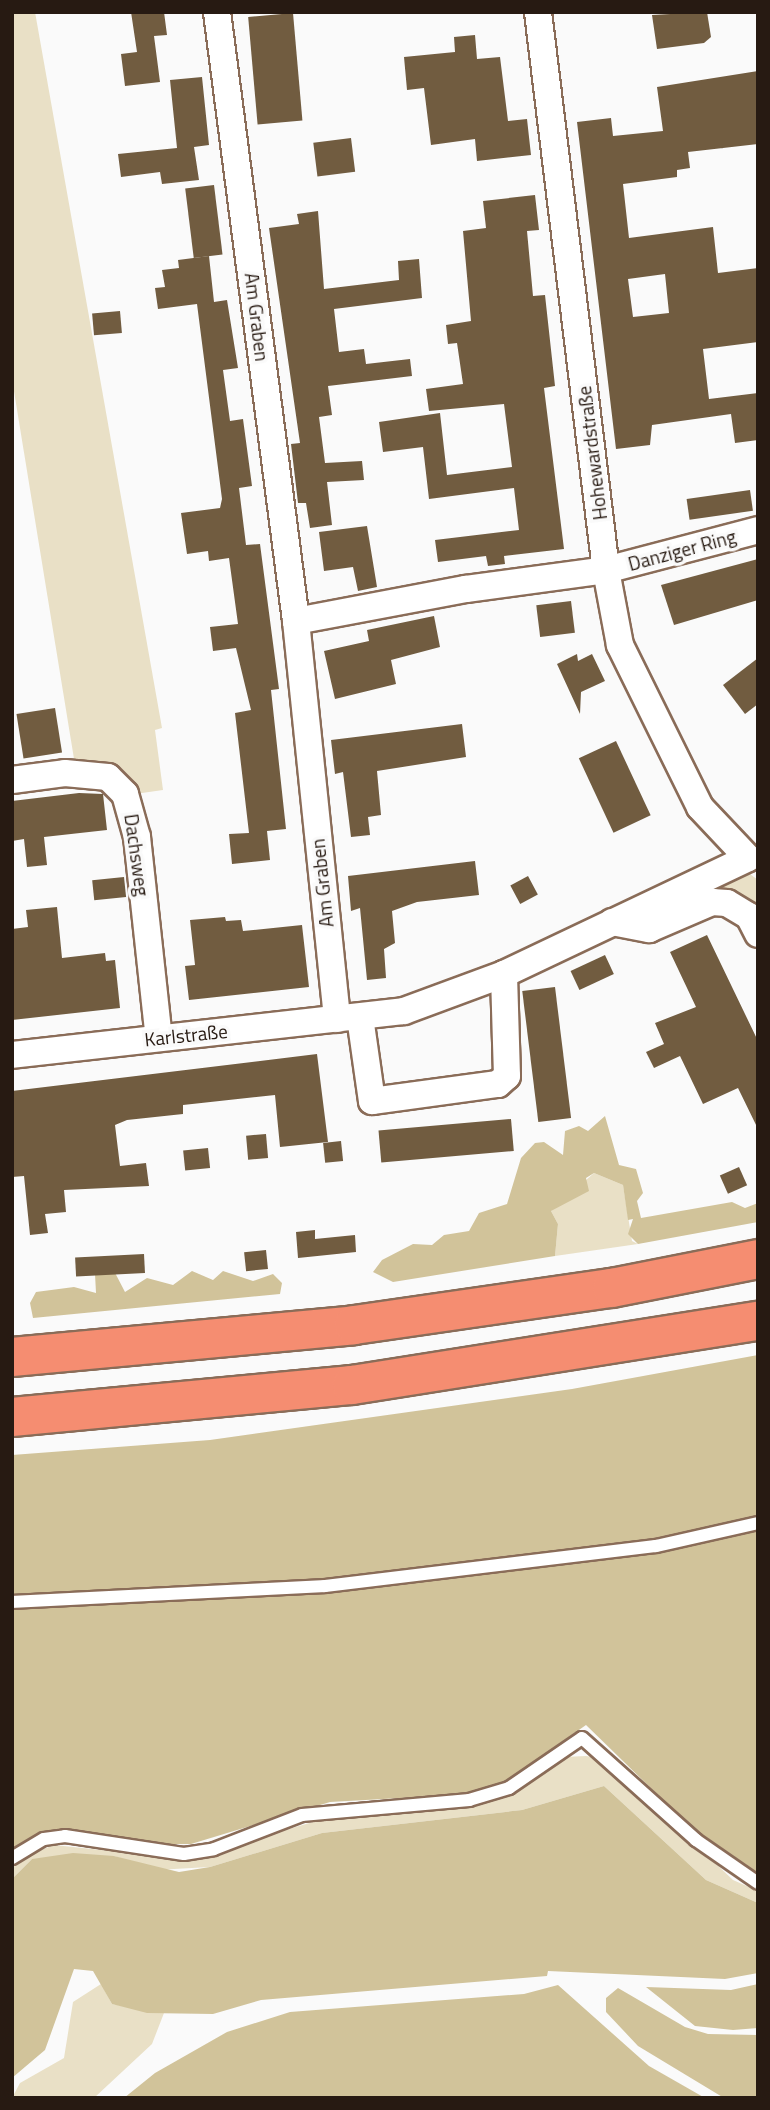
<!DOCTYPE html>
<html>
<head>
<meta charset="utf-8">
<style>
	body { margin:0 }
	#map { position:relative; width:770px; height:2110px; overflow:hidden; background:#fafafa; font-family:"Titillium Web",sans-serif }
	div>[style] { position:absolute }
	[style*='--x'] { left:calc(var(--x)*1px); top:calc(var(--y)*1px); width:calc(var(--w)*1px); rotate:calc(var(--a)*1deg) }
	.green>* { inset:0; background:#e9e0c6 }
	.forest>* { inset:0; background:#d1c39a }
	.building>* { inset:0; background:#715c40; transform-origin:0 0 }
	.roads { filter:drop-shadow(2px 0 #8a6c58) drop-shadow(-2px 0 #8a6c58) drop-shadow(0 2px #8a6c58) drop-shadow(0 -2px #8a6c58) }
	.service>* { height:12px; margin:-6px; padding:0 6px; transform-origin:6px; border-radius:6px; background:#fff }
	.minor>* { height:26px; margin:-13px; padding:0 13px; transform-origin:13px; border-radius:13px; background:#fff }
	.motorway>* { height:38px; margin:-19px; padding:0 19px; transform-origin:19px; border-radius:19px; background:#f58d71 }
	span { translate:-50% -50%; white-space:nowrap; text-align:center; line-height:1.15; -webkit-text-stroke:7px #fafafa; paint-order:stroke }
	.street-label { font-size:19px; color:#271a12 }
	.frame { position:absolute; inset:0; border:14px solid #271a12; pointer-events:none }
</style>
</head>
<body>
<div id="map">
	<div class="green">
		<div style="clip-path:polygon(12px 12px,35px 12px,162px 728px,155px 730px,163px 790px,135px 794px,75px 765px,12px 379px)"></div>
		<div style="clip-path:polygon(746px 871px,758px 880px,758px 911px,735px 893px,667px 914px)"></div>
		<div style="clip-path:polygon(594px 1173px,623px 1185px,632px 1241px,638px 1244px,555px 1256px,558px 1224px,551px 1211px)"></div>
		<div style="clip-path:polygon(586px 1756px,599px 1758px,634px 1786px,733px 1880px,758px 1891px,758px 1903px,706px 1880px,604px 1786px,522px 1810px,322px 1833px,210px 1867px,156px 1870px,114px 1856px,32px 1859px,12px 1879px,12px 1865px,20px 1858px,54px 1845px,187px 1859px,323px 1819px,478px 1805px,503px 1798px,564px 1757px)"></div>
		<div style="clip-path:polygon(101px 1984px,112px 2004px,164px 2013px,152px 2044px,94px 2098px,12px 2098px,20px 2083px,64px 2058px,73px 2002px)"></div>
	</div>
	<div class="forest">
		<div style="clip-path:polygon(605px 1116px,619px 1165px,636px 1169px,643px 1193px,637px 1201px,641px 1218px,732px 1202px,745px 1208px,758px 1203px,758px 1222px,638px 1244px,628px 1234px,633px 1219px,628px 1220px,623px 1185px,594px 1173px,586px 1178px,589px 1191px,551px 1211px,558px 1224px,555px 1256px,393px 1282px,373px 1272px,382px 1260px,413px 1244px,432px 1245px,444px 1235px,469px 1231px,479px 1213px,507px 1204px,521px 1158px,535px 1143px,544px 1142px,563px 1155px,565px 1131px,579px 1126px,588px 1131px)"></div>
		<div style="clip-path:polygon(112px 1267px,125px 1292px,147px 1278px,173px 1285px,192px 1271px,213px 1280px,223px 1271px,253px 1281px,273px 1274px,282px 1283px,280px 1294px,33px 1318px,30px 1303px,36px 1292px,74px 1287px,96px 1293px,95px 1274px)"></div>
		<div style="clip-path:polygon(758px 1355px,758px 1874px,743px 1869px,697px 1833px,586px 1725px,495px 1789px,472px 1794px,330px 1802px,191px 1844px,150px 1844px,72px 1830px,47px 1833px,12px 1849px,12px 1455px,210px 1440px,572px 1389px)"></div>
		<div style="clip-path:polygon(604px 1786px,706px 1880px,758px 1903px,758px 1973px,725px 1979px,548px 1971px,547px 1976px,261px 2000px,213px 2014px,147px 2013px,112px 2004px,93px 1971px,74px 1969px,45px 2050px,12px 2078px,12px 1879px,32px 1859px,73px 1853px,114px 1856px,179px 1872px,210px 1867px,322px 1833px,522px 1810px)"></div>
		<div style="clip-path:polygon(758px 1984px,758px 2028px,733px 2030px,695px 2026px,646px 1987px,731px 1990px)"></div>
		<div style="clip-path:polygon(558px 1985px,649px 2066px,705px 2098px,124px 2098px,155px 2073px,227px 2032px,290px 2012px,524px 1994px)"></div>
		<div style="clip-path:polygon(618px 1988px,685px 2027px,708px 2034px,758px 2035px,758px 2098px,724px 2098px,638px 2046px,606px 2012px,606px 1998px)"></div>
	</div>
	<div class="building">
		<div style="clip-path:polygon(131px 12px,164px 12px,167px 35px,154px 36px,160px 82px,125px 86px,121px 54px,137px 52px)"></div>
		<div style="clip-path:polygon(707px 12px,711px 37px,704px 43px,657px 49px,652px 15px)"></div>
		<div style="left:293px;top:13px;width:108px;height:45px;rotate:85deg"></div>
		<div style="clip-path:polygon(475px 35px,477px 59px,500px 57px,508px 121px,527px 119px,531px 155px,477px 161px,475px 139px,431px 145px,424px 88px,407px 90px,404px 57px,455px 52px,454px 37px)"></div>
		<div style="clip-path:polygon(evenodd,758px 71px,758px 144px,688px 152px,690px 168px,677px 170px,677px 177px,623px 184px,629px 238px,713px 227px,718px 273px,758px 268px,758px 342px,703px 349px,709px 399px,758px 393px,758px 440px,735px 443px,731px 414px,652px 425px,650px 445px,616px 449px,577px 122px,611px 118px,613px 136px,663px 131px,657px 87px,758px 71px,665px 274px,669px 313px,633px 317px,628px 279px,665px 274px)"></div>
		<div style="clip-path:polygon(202px 77px,209px 145px,194px 147px,199px 180px,162px 184px,160px 172px,121px 177px,118px 154px,177px 148px,170px 80px)"></div>
		<div style="left:351px;top:138px;width:34px;height:38px;rotate:83deg"></div>
		<div style="left:214px;top:185px;width:70px;height:29px;rotate:83deg"></div>
		<div style="clip-path:polygon(535px 195px,539px 230px,527px 231px,533px 296px,545px 295px,555px 386px,544px 388px,564px 549px,504px 556px,505px 564px,488px 566px,486px 556px,438px 562px,435px 540px,519px 530px,514px 488px,429px 499px,423px 447px,383px 452px,379px 422px,440px 413px,447px 475px,512px 467px,504px 404px,429px 411px,426px 389px,463px 384px,457px 343px,448px 344px,446px 325px,471px 321px,463px 231px,486px 228px,483px 201px)"></div>
		<div style="clip-path:polygon(318px 211px,324px 289px,399px 280px,398px 261px,419px 259px,422px 298px,334px 309px,339px 352px,364px 349px,366px 364px,410px 359px,412px 376px,328px 386px,332px 415px,319px 417px,325px 463px,362px 461px,364px 480px,327px 482px,332px 525px,310px 528px,306px 503px,298px 503px,291px 444px,300px 443px,269px 228px,299px 224px,297px 214px)"></div>
		<div style="clip-path:polygon(209px 256px,214px 302px,227px 300px,238px 368px,223px 370px,230px 421px,243px 419px,252px 486px,239px 488px,246px 545px,260px 544px,279px 689px,271px 690px,286px 829px,267px 831px,270px 860px,232px 864px,229px 834px,249px 833px,235px 713px,251px 710px,236px 648px,213px 651px,210px 627px,238px 624px,229px 558px,209px 561px,208px 551px,187px 554px,181px 513px,220px 508px,222px 499px,197px 304px,158px 309px,155px 288px,165px 287px,162px 270px,179px 268px,178px 260px)"></div>
		<div style="left:120px;top:311px;width:22px;height:28px;rotate:85deg"></div>
		<div style="left:750px;top:490px;width:21px;height:64px;rotate:82deg"></div>
		<div style="clip-path:polygon(367px 526px,377px 587px,358px 591px,353px 567px,324px 571px,319px 532px)"></div>
		<div style="clip-path:polygon(758px 559px,758px 600px,674px 625px,661px 585px)"></div>
		<div style="left:571px;top:601px;width:32px;height:35px;rotate:83deg"></div>
		<div style="clip-path:polygon(434px 616px,440px 647px,391px 660px,396px 684px,335px 699px,324px 651px,369px 641px,367px 630px)"></div>
		<div style="clip-path:polygon(577px 654px,578px 661px,592px 654px,605px 681px,581px 692px,580px 714px,557px 664px)"></div>
		<div style="clip-path:polygon(758px 658px,758px 704px,745px 714px,723px 685px)"></div>
		<div style="left:55px;top:708px;width:45px;height:39px;rotate:81deg"></div>
		<div style="clip-path:polygon(462px 724px,466px 757px,377px 771px,381px 815px,368px 817px,370px 835px,351px 837px,343px 772px,335px 774px,331px 740px)"></div>
		<div style="left:616px;top:741px;width:82px;height:41px;rotate:65deg"></div>
		<div style="clip-path:polygon(79px 793px,103px 794px,107px 830px,44px 837px,47px 865px,27px 867px,24px 839px,12px 841px,12px 801px)"></div>
		<div style="clip-path:polygon(475px 861px,479px 895px,417px 902px,392px 911px,395px 943px,384px 949px,386px 978px,367px 980px,360px 908px,351px 911px,348px 876px)"></div>
		<div style="left:528px;top:876px;width:21px;height:20px;rotate:62deg"></div>
		<div style="left:124px;top:877px;width:20px;height:32px;rotate:84deg"></div>
		<div style="clip-path:polygon(57px 907px,62px 958px,105px 953px,106px 961px,115px 960px,120px 1008px,12px 1020px,12px 929px,28px 927px,26px 910px)"></div>
		<div style="clip-path:polygon(225px 917px,226px 921px,241px 920px,243px 931px,302px 925px,309px 987px,189px 1000px,185px 966px,195px 965px,190px 920px)"></div>
		<div style="clip-path:polygon(707px 935px,758px 1041px,758px 1129px,738px 1088px,703px 1104px,680px 1056px,654px 1068px,646px 1052px,664px 1044px,655px 1023px,696px 1007px,670px 952px)"></div>
		<div style="left:605px;top:955px;width:21px;height:38px;rotate:65deg"></div>
		<div style="left:555px;top:987px;width:132px;height:33px;rotate:83deg"></div>
		<div style="clip-path:polygon(317px 1054px,328px 1142px,280px 1147px,275px 1095px,183px 1105px,183px 1114px,127px 1120px,115px 1125px,120px 1166px,146px 1163px,149px 1186px,64px 1190px,66px 1212px,45px 1214px,48px 1233px,30px 1235px,24px 1176px,12px 1177px,12px 1091px)"></div>
		<div style="left:511px;top:1119px;width:32px;height:133px;rotate:85deg"></div>
		<div style="left:266px;top:1134px;width:24px;height:20px;rotate:85deg"></div>
		<div style="left:341px;top:1141px;width:20px;height:18px;rotate:84deg"></div>
		<div style="left:208px;top:1148px;width:20px;height:25px;rotate:84deg"></div>
		<div style="left:739px;top:1167px;width:20px;height:21px;rotate:66deg"></div>
		<div style="clip-path:polygon(315px 1230px,315px 1239px,355px 1235px,356px 1252px,298px 1258px,296px 1232px)"></div>
		<div style="left:266px;top:1250px;width:19px;height:22px;rotate:84deg"></div>
		<div style="left:144px;top:1254px;width:19px;height:69px;rotate:87deg"></div>
	</div>
	<div class="roads">
		<div class="service">
			<div style="--x:12;--y:1602;--w:313;--a:-2.9"></div>
			<div style="--x:325;--y:1586;--w:333;--a:-6.9"></div>
			<div style="--x:656;--y:1546;--w:105;--a:-12.7"></div>
			<div style="--x:12;--y:1858;--w:37;--a:-31"></div>
			<div style="--x:44;--y:1839;--w:21;--a:-8"></div>
			<div style="--x:65;--y:1836;--w:120;--a:8.6"></div>
			<div style="--x:184;--y:1854;--w:30;--a:-9"></div>
			<div style="--x:214;--y:1849;--w:94;--a:-21.1"></div>
			<div style="--x:302;--y:1815;--w:168;--a:-5.1"></div>
			<div style="--x:469;--y:1800;--w:42;--a:-16.7"></div>
			<div style="--x:509;--y:1788;--w:88;--a:-34.4"></div>
			<div style="--x:582;--y:1738;--w:153;--a:41.8"></div>
			<div style="--x:696;--y:1840;--w:75;--a:34.7"></div>
		</div>
		<div class="minor">
			<div style="--x:217;--y:12;--w:614;--a:82.61"></div>
			<div style="--x:296;--y:621;--w:400;--a:84.1"></div>
			<div style="--x:296;--y:621;--w:173;--a:-10.7"></div>
			<div style="--x:466;--y:589;--w:141;--a:-7.7"></div>
			<div style="--x:606;--y:570;--w:157;--a:-14.7"></div>
			<div style="--x:12;--y:780;--w:53;--a:-7.5"></div>
			<div style="--x:65;--y:773;--w:43;--a:5.3"></div>
			<div style="--x:108;--y:777;--w:24;--a:45"></div>
			<div style="--x:125;--y:794;--w:45;--a:74.4"></div>
			<div style="--x:137;--y:837;--w:202;--a:83.8"></div>
			<div style="--x:612;--y:922;--w:38;--a:11"></div>
			<div style="--x:649;--y:929;--w:69;--a:-23.2"></div>
			<div style="--x:712;--y:902;--w:15;--a:4"></div>
			<div style="--x:727;--y:903;--w:26;--a:31"></div>
			<div style="--x:749;--y:916;--w:20;--a:63"></div>
			<div style="--x:360;--y:1017;--w:85;--a:81.9"></div>
			<div style="--x:372;--y:1101;--w:127;--a:-7.7"></div>
			<div style="--x:498;--y:1084;--w:12;--a:-42"></div>
			<div style="--x:507;--y:1076;--w:102;--a:-91.7"></div>
			<div style="--x:12;--y:1055;--w:394;--a:-6.4"></div>
			<div style="--x:404;--y:1011;--w:107;--a:-20.3"></div>
			<div style="--x:504;--y:974;--w:270;--a:-25.4"></div>
			<div style="--x:748;--y:858;--w:70;--a:-133.3"></div>
			<div style="--x:700;--y:807;--w:181;--a:-116.3"></div>
			<div style="--x:620;--y:645;--w:76;--a:-100.6"></div>
			<div style="--x:606;--y:570;--w:562;--a:-96.95"></div>
		</div>
		<div class="motorway">
			<div style="--x:12;--y:1357;--w:343;--a:-5.3"></div>
			<div style="--x:354;--y:1325;--w:261;--a:-8.2"></div>
			<div style="--x:612;--y:1288;--w:149;--a:-11.2"></div>
			<div style="--x:12;--y:1417;--w:342;--a:-5.4"></div>
			<div style="--x:352;--y:1385;--w:411;--a:-9"></div>
		</div>
	</div>
	<div class="street-label">
		<span style="left:257px;top:317px;rotate:83deg">Am Graben</span>
		<span style="left:592px;top:453px;rotate:-97deg">Hohewardstraße</span>
		<span style="left:682px;top:550px;rotate:-15deg">Danziger Ring</span>
		<span style="left:137px;top:855px;rotate:82deg">Dachsweg</span>
		<span style="left:322px;top:883px;rotate:-96deg">Am Graben</span>
		<span style="left:186px;top:1035px;rotate:-6deg">Karlstraße</span>
	</div>
	<div class="frame"></div>
</div>
</body>
</html>
